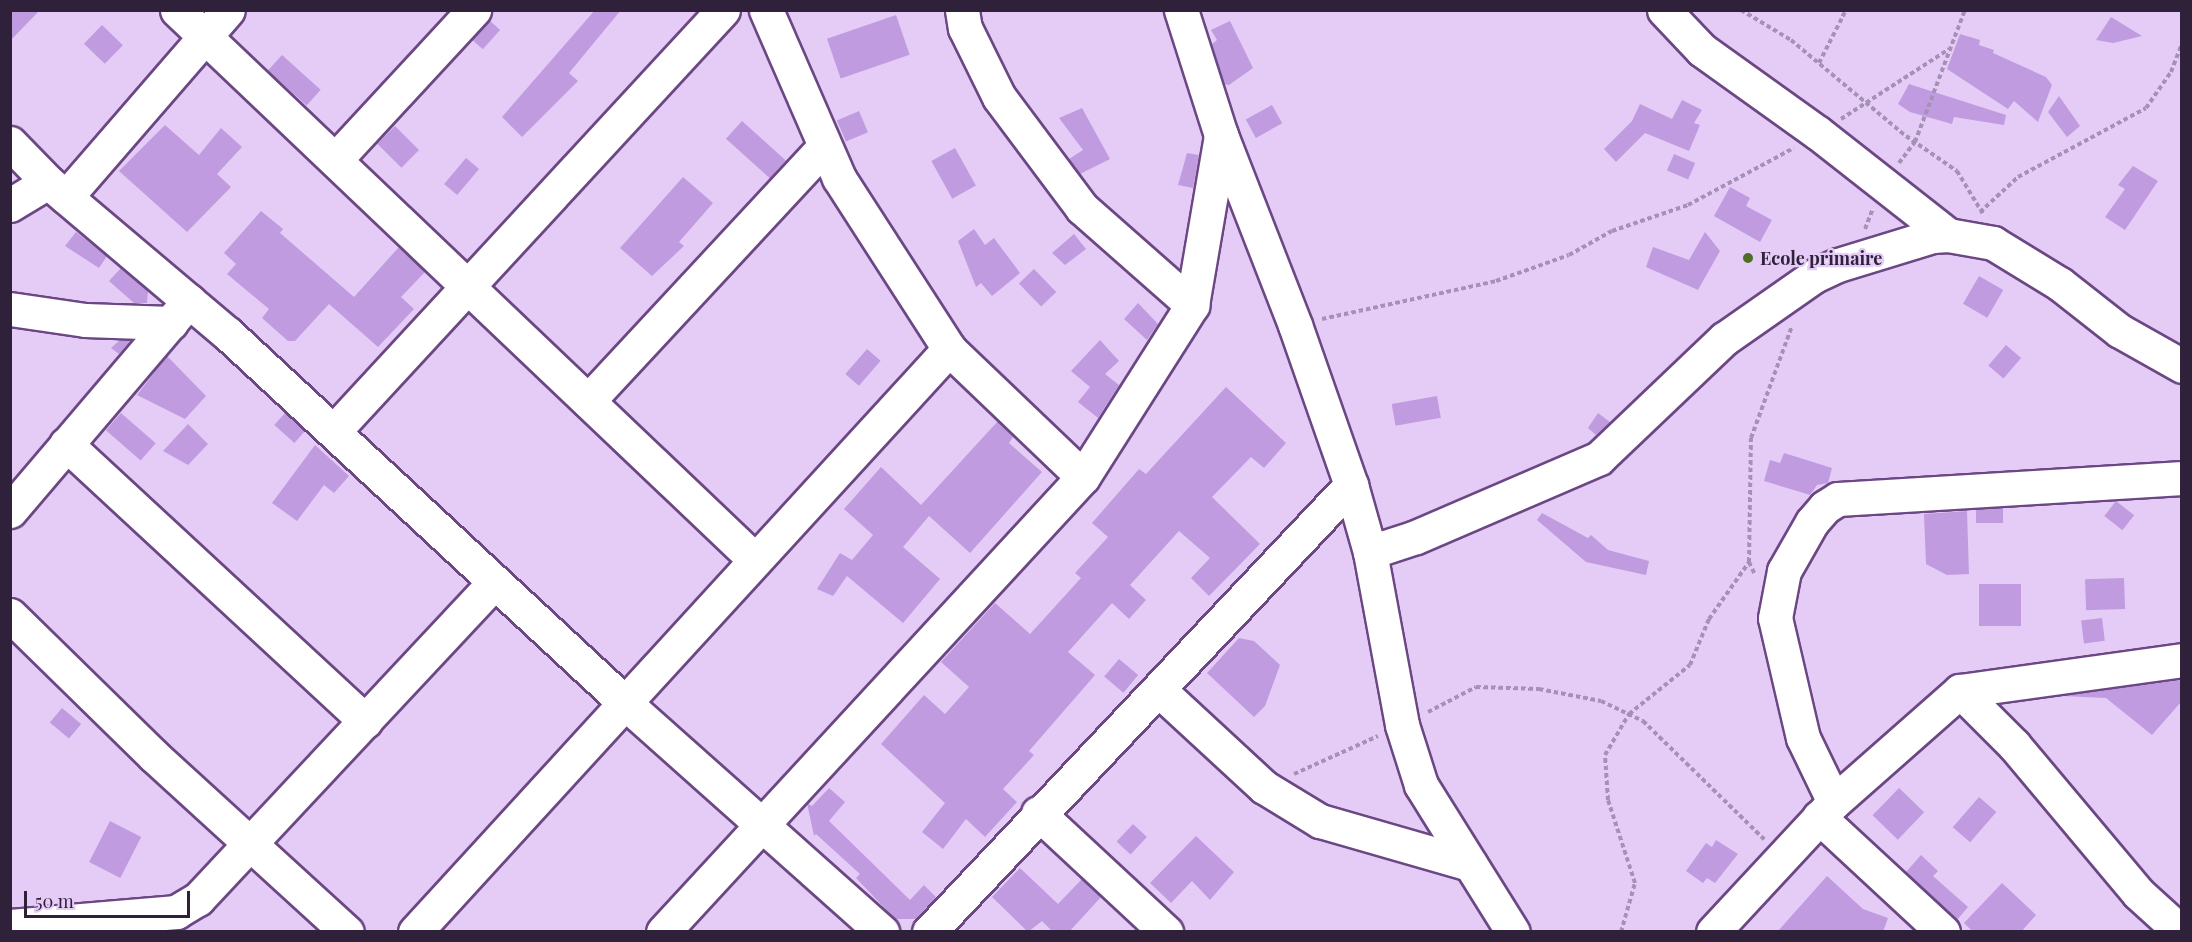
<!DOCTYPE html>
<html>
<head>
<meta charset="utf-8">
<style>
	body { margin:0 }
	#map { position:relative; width:2192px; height:942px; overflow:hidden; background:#e4ccf7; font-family:"Playfair Display",serif }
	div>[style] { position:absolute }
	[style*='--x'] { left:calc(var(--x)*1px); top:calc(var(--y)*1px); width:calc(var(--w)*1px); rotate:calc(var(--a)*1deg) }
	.building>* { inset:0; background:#c19bdf; transform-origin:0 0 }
	.path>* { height:4px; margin-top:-2px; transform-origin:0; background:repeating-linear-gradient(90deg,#a691b6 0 4.5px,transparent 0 7.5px) }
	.roads { filter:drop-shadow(2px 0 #6b4784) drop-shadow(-2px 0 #6b4784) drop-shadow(0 2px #6b4784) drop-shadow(0 -2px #6b4784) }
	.minor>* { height:33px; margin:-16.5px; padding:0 16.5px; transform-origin:16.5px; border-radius:16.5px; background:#fff }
	.dots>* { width:16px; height:16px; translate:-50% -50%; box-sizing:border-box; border:3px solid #e4ccf7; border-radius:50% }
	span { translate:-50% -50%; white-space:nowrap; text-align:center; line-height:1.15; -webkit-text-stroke:4.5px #e4ccf7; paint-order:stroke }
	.poi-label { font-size:18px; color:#30213b; font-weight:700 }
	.left { translate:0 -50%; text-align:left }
	.frame { position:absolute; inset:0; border:12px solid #30213b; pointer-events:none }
	.scale { position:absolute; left:24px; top:891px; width:166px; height:27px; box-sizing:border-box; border:3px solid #30213b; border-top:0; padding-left:8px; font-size:18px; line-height:21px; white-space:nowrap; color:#30213b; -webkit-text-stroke:4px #e4ccf7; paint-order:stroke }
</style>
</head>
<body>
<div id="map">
	<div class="building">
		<div style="clip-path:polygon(10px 10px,40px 10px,10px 41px)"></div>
		<div style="clip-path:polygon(595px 10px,621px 10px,569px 73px,578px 81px,522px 137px,502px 117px)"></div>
		<div style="left:896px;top:15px;width:42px;height:73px;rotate:71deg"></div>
		<div style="clip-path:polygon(2111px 17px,2142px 36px,2113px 43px,2096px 40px)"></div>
		<div style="left:489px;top:20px;width:15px;height:26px;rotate:42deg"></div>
		<div style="clip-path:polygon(1230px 21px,1253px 68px,1229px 85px,1224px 84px,1212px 44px,1217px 40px,1211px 30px)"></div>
		<div style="left:102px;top:25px;width:29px;height:26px;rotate:44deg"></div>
		<div style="clip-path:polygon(1960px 34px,1980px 40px,1979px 45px,1994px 50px,1993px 53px,2046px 77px,2052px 85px,2038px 122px,2014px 101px,2008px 109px,1947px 69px)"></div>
		<div style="left:282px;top:55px;width:52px;height:21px;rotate:42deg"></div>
		<div style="clip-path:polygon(1909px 84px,2006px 115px,2004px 125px,1954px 117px,1952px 124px,1910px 112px,1898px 104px)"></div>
		<div style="clip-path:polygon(2059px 96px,2080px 126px,2067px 137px,2048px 112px)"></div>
		<div style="clip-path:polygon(1682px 100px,1702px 110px,1694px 123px,1700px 125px,1689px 151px,1645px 133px,1616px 162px,1604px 149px,1632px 121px,1640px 104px,1672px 119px)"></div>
		<div style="left:1272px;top:105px;width:21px;height:30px;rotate:61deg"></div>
		<div style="clip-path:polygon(1082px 108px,1110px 159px,1080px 174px,1069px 159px,1083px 150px,1059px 118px)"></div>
		<div style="left:859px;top:111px;width:23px;height:24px;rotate:67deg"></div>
		<div style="left:742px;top:121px;width:59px;height:24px;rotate:42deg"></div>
		<div style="clip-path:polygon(165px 125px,199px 155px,221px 128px,242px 147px,217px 174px,231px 187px,187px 232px,119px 171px)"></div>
		<div style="left:395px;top:126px;width:34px;height:25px;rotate:45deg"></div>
		<div style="left:955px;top:148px;width:43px;height:27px;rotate:61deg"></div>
		<div style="clip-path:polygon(1187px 153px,1199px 155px,1193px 188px,1178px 185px)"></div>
		<div style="left:1674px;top:154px;width:23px;height:18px;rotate:23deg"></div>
		<div style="left:466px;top:158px;width:17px;height:34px;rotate:40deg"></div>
		<div style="clip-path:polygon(2133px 166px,2158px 181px,2125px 230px,2105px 217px,2125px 189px,2118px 185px)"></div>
		<div style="clip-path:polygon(683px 177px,713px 203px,679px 242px,684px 246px,652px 276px,620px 248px)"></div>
		<div style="clip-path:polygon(1730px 187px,1750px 198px,1746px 206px,1772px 220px,1760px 242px,1714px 216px)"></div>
		<div style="clip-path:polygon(261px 211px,283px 229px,280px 233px,354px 297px,399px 247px,425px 272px,401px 297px,414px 309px,378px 347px,329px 304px,295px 341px,288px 341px,262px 318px,269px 309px,227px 274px,236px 264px,224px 253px)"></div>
		<div style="clip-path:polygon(974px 229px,985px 245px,994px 238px,1020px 273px,992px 296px,981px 283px,976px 287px,958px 241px)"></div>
		<div style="clip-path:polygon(76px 232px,107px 256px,99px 268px,65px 246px)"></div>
		<div style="clip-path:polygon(1705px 232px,1720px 251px,1698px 290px,1646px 267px,1653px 247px,1689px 260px)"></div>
		<div style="clip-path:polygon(1074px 234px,1086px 249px,1065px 265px,1052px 253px)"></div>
		<div style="clip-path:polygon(121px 268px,148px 291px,147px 303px,134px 303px,109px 281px)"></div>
		<div style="left:1034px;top:269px;width:32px;height:21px;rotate:46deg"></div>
		<div style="left:1979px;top:276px;width:28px;height:32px;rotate:30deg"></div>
		<div style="clip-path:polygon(1138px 303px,1158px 324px,1147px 340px,1124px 319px)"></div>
		<div style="clip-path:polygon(120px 340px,131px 340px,119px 354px,111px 348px)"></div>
		<div style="clip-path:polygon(1100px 340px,1119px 361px,1105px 374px,1119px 385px,1098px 418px,1078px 402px,1090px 387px,1071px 371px)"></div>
		<div style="left:2006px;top:345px;width:20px;height:27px;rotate:41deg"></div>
		<div style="left:867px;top:349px;width:18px;height:33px;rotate:41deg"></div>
		<div style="clip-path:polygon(167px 356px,206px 396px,185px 419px,137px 395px)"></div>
		<div style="clip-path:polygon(1226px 387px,1286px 443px,1264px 468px,1251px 457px,1212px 497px,1260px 544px,1209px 596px,1191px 578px,1210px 558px,1179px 531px,1130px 585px,1146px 600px,1129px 619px,1112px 603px,1068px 652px,1095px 675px,1029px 751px,1034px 755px,1003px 789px,1017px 802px,985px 837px,966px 819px,943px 849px,922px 832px,945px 803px,881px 744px,924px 695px,945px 714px,969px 687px,941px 662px,995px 603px,1030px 634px,1081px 578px,1075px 573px,1108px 537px,1092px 523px,1139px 469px,1146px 474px)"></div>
		<div style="left:1437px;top:396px;width:22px;height:46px;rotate:80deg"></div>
		<div style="left:121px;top:413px;width:46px;height:23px;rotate:41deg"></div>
		<div style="left:285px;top:413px;width:27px;height:16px;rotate:42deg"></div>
		<div style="clip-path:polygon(1598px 413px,1610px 422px,1596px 435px,1588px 428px)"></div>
		<div style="clip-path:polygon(998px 421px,1013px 437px,1009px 443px,1042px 472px,970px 553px,929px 516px,903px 547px,940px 579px,903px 623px,847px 576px,833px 596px,817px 589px,840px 553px,852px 560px,873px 535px,844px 509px,881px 467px,921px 505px)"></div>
		<div style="clip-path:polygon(188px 424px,208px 444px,188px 465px,163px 451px)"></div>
		<div style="clip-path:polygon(315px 445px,349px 476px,334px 493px,324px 485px,297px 521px,272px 503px)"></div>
		<div style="clip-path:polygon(1784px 453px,1832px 468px,1828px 483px,1817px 485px,1810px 495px,1764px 481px,1770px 460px,1780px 463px)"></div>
		<div style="left:2116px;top:501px;width:23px;height:19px;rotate:38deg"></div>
		<div style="left:2003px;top:508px;width:15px;height:27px;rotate:90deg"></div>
		<div style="clip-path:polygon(1967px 511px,1969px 574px,1947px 575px,1926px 564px,1924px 514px)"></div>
		<div style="clip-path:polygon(1542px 513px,1588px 538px,1591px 535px,1608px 550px,1649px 561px,1646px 575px,1586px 562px,1537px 520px)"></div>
		<div style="left:2124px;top:578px;width:31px;height:39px;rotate:88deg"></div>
		<div style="left:1979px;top:584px;width:42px;height:42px"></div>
		<div style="left:2102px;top:618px;width:23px;height:21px;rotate:83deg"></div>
		<div style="clip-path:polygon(1239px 638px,1254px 641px,1280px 665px,1265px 706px,1254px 717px,1207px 673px)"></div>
		<div style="left:1119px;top:659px;width:25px;height:23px;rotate:40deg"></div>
		<div style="clip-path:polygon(2181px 680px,2181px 702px,2152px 735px,2106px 698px,2062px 696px)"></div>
		<div style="left:62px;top:708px;width:25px;height:19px;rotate:40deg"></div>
		<div style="clip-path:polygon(829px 788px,845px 802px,829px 821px,910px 900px,924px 885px,936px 897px,916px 919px,895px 919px,856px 878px,860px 874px,816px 834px,814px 836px,807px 803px,812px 806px)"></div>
		<div style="left:1899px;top:788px;width:35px;height:38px;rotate:44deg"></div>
		<div style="left:1979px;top:797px;width:23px;height:40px;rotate:41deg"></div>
		<div style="left:110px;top:821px;width:35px;height:46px;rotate:27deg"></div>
		<div style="left:1133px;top:824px;width:19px;height:24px;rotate:43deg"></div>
		<div style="clip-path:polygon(1196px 836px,1234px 872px,1210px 900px,1192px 881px,1171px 903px,1150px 883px)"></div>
		<div style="clip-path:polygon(1716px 840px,1738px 854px,1715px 883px,1707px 878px,1703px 883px,1686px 871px,1706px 843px,1712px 847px)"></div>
		<div style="clip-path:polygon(1921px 855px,1938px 871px,1933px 876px,1968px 907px,1957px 920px,1906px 872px)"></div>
		<div style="clip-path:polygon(1020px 868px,1058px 904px,1082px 879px,1101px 897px,1069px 932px,1053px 932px,1042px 921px,1028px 932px,992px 897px)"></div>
		<div style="clip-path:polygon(1827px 876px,1863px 909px,1888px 918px,1883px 932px,1777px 932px)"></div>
		<div style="clip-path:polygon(2002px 883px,2036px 915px,2021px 932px,1973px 932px,1964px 923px)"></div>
	</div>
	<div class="path">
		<div style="--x:1741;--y:10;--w:58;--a:31"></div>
		<div style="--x:1791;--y:40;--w:150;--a:39.9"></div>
		<div style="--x:1906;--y:136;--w:62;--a:34.5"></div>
		<div style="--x:1957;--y:171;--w:50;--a:58.8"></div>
		<div style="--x:1819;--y:63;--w:59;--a:-63"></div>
		<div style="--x:1841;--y:119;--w:129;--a:-32.9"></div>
		<div style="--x:1899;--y:163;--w:26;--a:-53"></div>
		<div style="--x:1915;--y:142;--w:141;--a:-69.3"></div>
		<div style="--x:1980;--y:212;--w:52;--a:-42.6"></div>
		<div style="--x:2018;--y:177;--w:145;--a:-28.3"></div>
		<div style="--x:2146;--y:108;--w:44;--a:-55.2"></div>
		<div style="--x:2171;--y:72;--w:31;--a:-69"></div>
		<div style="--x:1865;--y:229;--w:22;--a:-69"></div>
		<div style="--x:1322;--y:319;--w:178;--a:-12.3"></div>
		<div style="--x:1496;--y:281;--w:77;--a:-19.6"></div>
		<div style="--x:1569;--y:255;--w:49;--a:-29.2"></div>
		<div style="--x:1612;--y:231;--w:80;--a:-18.9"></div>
		<div style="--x:1688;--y:205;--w:120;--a:-28.3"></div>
		<div style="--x:1749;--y:562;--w:14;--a:65"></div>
		<div style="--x:1428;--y:712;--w:54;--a:-27.5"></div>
		<div style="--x:1476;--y:687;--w:63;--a:1.8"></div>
		<div style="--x:1539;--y:689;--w:63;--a:11"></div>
		<div style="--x:1601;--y:701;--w:47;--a:25.5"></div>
		<div style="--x:1643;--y:721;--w:170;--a:44.3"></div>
		<div style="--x:1294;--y:774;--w:92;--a:-24.3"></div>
		<div style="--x:1621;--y:932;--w:51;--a:-74.1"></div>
		<div style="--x:1635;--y:883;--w:87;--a:-108"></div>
		<div style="--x:1608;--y:800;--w:45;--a:-93.8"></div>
		<div style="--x:1605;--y:755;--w:48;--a:-59.7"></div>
		<div style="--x:1629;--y:714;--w:78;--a:-38.8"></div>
		<div style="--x:1690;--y:665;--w:50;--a:-67.6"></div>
		<div style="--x:1709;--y:619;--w:70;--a:-54.9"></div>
		<div style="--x:1749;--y:562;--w:124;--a:-89.1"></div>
		<div style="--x:1751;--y:438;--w:119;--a:-69.9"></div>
	</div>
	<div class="roads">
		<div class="minor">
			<div style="--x:177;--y:10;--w:798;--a:43.58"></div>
			<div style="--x:766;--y:10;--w:183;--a:66.5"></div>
			<div style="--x:839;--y:178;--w:203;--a:57.2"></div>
			<div style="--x:949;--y:349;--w:185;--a:43.7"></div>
			<div style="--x:962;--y:10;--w:18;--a:81"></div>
			<div style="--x:965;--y:28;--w:77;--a:63.8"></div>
			<div style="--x:999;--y:97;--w:139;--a:53.2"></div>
			<div style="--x:1082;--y:208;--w:147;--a:41.4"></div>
			<div style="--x:1181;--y:10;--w:131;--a:72.3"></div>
			<div style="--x:1221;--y:135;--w:204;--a:68.7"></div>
			<div style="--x:1295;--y:325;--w:170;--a:70.7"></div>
			<div style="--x:1351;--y:485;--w:70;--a:74.2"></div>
			<div style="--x:1370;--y:552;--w:176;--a:79.5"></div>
			<div style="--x:1402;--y:725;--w:63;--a:72.4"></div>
			<div style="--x:1421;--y:785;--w:173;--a:58"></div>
			<div style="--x:1664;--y:10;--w:55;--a:46.5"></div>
			<div style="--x:1702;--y:50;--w:143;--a:35.6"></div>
			<div style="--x:1818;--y:133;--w:165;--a:38.1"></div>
			<div style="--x:10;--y:143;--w:54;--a:45.7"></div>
			<div style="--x:48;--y:182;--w:236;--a:40.2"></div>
			<div style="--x:228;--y:334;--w:541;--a:42.9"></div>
			<div style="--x:624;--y:702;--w:346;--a:41.7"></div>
			<div style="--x:335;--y:160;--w:205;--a:-47.2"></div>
			<div style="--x:66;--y:197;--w:247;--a:-49.1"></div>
			<div style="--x:10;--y:205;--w:44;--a:-31.2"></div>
			<div style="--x:10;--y:309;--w:76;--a:8.3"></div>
			<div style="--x:85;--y:320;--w:86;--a:2"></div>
			<div style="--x:588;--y:401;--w:345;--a:-47.1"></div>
			<div style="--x:334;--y:431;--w:573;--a:-47.26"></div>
			<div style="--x:66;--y:444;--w:408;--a:42.8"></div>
			<div style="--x:10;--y:511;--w:276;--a:-49.6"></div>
			<div style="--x:1370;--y:552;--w:48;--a:-18.1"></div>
			<div style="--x:1416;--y:537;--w:199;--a:-23.3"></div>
			<div style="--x:1599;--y:458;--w:173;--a:-43.6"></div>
			<div style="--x:1724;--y:339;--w:110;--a:-35"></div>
			<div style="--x:1814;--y:276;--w:26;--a:-25"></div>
			<div style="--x:1838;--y:265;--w:99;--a:-17"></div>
			<div style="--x:1933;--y:236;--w:15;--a:-4"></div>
			<div style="--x:1948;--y:235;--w:46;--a:10.1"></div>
			<div style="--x:1993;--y:243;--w:79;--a:31.5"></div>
			<div style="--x:2060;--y:284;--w:76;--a:38.1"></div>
			<div style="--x:2120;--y:331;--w:71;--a:29.4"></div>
			<div style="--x:10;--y:615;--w:202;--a:44.4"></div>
			<div style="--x:154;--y:756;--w:261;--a:42.4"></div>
			<div style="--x:1160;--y:691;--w:142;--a:42.7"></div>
			<div style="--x:1264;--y:787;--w:66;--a:31.3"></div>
			<div style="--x:1320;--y:821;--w:156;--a:16"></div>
			<div style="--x:1960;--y:691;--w:76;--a:45"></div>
			<div style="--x:2014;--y:745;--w:193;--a:50"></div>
			<div style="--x:2138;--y:893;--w:58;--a:42.2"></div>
			<div style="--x:1834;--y:802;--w:71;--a:-115.8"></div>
			<div style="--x:1803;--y:738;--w:123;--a:-103.1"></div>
			<div style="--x:1775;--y:618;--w:48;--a:-79.2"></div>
			<div style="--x:1784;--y:571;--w:56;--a:-60.3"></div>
			<div style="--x:1812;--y:522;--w:20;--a:-49"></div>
			<div style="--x:1825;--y:507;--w:15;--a:-32"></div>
			<div style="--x:1838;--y:499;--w:345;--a:-3.5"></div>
			<div style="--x:1038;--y:813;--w:175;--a:42.9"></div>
			<div style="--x:1819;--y:817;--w:169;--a:42.8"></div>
			<div style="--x:10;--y:926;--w:167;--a:-4.8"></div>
			<div style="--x:176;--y:912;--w:26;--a:-31"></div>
			<div style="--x:198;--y:899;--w:434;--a:-46.9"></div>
			<div style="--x:415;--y:932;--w:791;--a:-47.51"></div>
			<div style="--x:663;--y:932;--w:619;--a:-47.29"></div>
			<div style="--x:1083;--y:477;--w:204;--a:-57.6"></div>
			<div style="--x:1192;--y:305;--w:172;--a:-80.3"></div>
			<div style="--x:929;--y:932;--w:615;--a:-46.65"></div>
			<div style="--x:1713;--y:932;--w:178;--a:-47.1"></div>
			<div style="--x:1834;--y:802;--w:168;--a:-41.4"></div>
			<div style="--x:1960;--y:691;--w:224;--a:-7.9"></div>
		</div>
	</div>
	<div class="dots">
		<div style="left:1748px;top:258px;background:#4d6e24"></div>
	</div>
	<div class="poi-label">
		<span class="left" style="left:1760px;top:258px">Ecole primaire</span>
	</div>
	<div class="frame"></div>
	<div class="scale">50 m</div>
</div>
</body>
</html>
